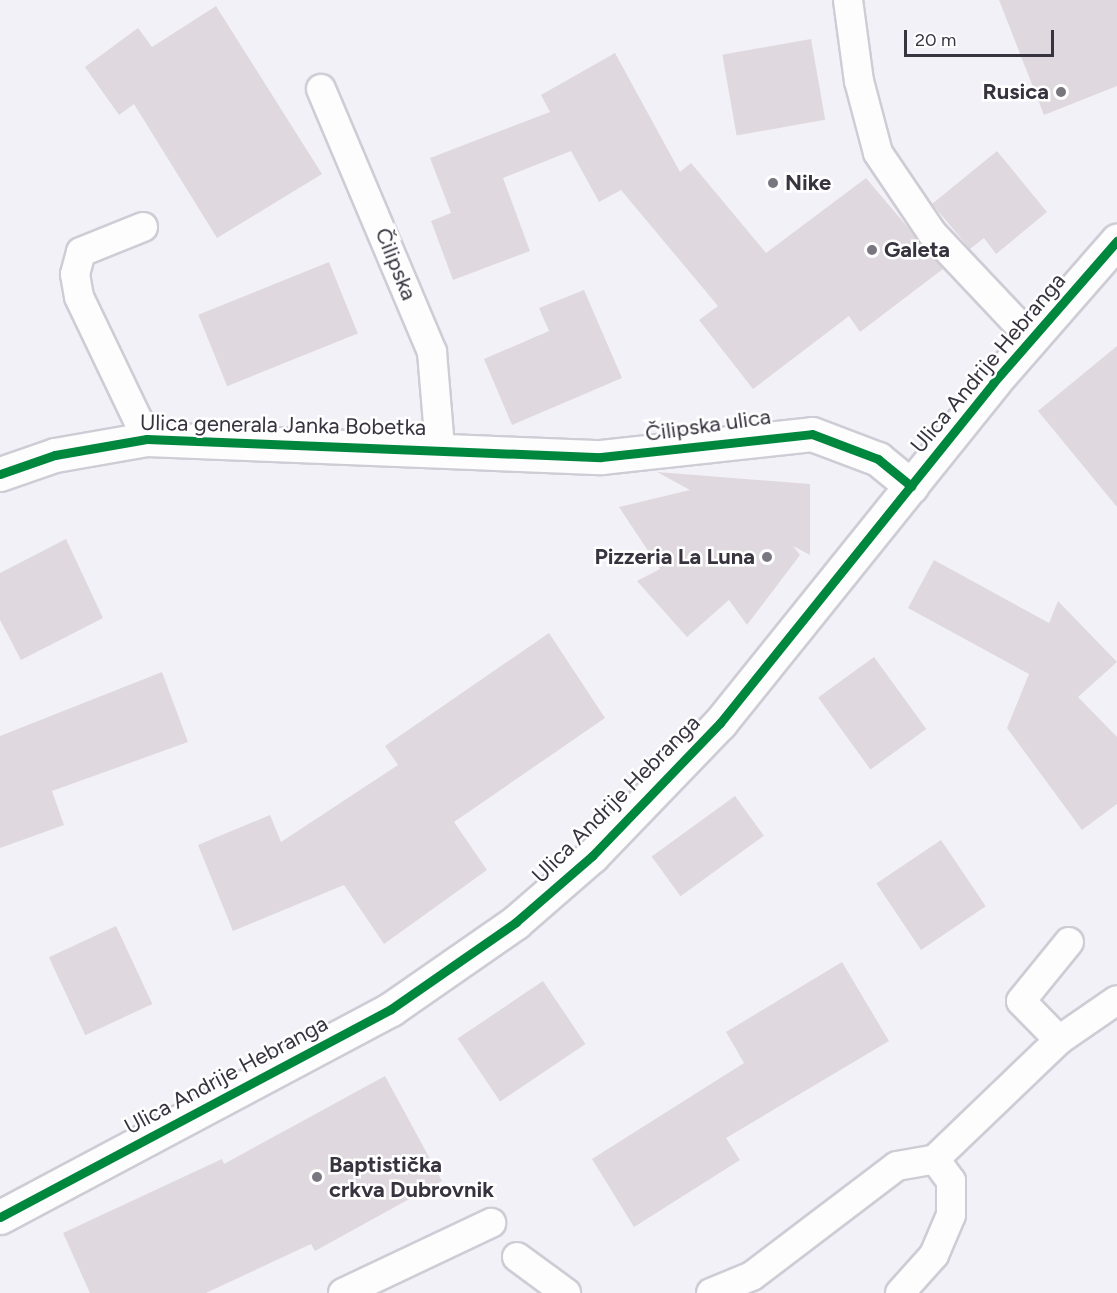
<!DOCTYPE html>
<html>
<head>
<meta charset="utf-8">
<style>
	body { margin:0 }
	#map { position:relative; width:1117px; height:1293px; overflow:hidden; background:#f3f1f8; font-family:Figtree,sans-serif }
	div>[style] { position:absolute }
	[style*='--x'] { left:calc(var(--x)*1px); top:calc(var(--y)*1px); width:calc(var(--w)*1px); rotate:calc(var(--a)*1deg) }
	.building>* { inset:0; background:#dfd8de; transform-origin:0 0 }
	.roads { filter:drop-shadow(2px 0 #cfccd5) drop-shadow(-2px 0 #cfccd5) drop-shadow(0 2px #cfccd5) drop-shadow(0 -2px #cfccd5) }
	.service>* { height:28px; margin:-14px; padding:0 14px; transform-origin:14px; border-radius:14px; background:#fdfdfe }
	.minor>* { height:33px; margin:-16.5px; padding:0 16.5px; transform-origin:16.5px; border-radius:16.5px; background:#fdfdfe }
	.tertiary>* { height:33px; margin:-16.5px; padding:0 16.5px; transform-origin:16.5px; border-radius:16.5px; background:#fdfdfe }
	.cycleway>* { height:9px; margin:-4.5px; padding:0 4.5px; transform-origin:4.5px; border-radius:4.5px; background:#00873e }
	.dots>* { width:16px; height:16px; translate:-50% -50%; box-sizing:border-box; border:3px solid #fff; border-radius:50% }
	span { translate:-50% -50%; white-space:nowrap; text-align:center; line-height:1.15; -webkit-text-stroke:5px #fff; paint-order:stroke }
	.poi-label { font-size:22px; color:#37333f; font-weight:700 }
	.right { translate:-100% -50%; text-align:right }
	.left { translate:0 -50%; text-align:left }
	.street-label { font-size:22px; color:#37333f }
	.scale { position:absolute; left:904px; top:30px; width:150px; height:27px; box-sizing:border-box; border:3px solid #37333f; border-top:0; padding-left:8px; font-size:18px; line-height:21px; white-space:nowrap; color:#37333f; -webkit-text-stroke:4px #fff; paint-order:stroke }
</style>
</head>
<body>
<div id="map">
	<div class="building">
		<div style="clip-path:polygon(999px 0,1117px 0,1117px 86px,1044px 115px)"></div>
		<div style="clip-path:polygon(216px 6px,322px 174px,217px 238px,134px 104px,119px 115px,85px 67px,138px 28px,152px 47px)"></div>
		<div style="left:811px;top:39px;width:82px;height:90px;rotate:80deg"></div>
		<div style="clip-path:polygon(615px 53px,680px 172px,691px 163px,766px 253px,866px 178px,943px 269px,860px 332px,849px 316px,753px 389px,699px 320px,718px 306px,621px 190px,599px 202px,571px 151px,503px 178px,530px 251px,453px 280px,431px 221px,451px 213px,430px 158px,550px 112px,541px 95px)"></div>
		<div style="clip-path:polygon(997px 151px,1047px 212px,996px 254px,984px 238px,970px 249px,932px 204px)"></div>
		<div style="left:329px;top:262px;width:77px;height:141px;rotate:68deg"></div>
		<div style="clip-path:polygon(584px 290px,622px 378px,512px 425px,484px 359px,549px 331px,539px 308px)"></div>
		<div style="clip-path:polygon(1117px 346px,1117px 507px,1038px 411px)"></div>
		<div style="clip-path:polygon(657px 472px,810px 484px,810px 555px,793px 546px,800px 555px,747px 625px,729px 600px,687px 637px,637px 581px,660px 569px,619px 507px,690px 490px)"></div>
		<div style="clip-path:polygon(66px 539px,103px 618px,21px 660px,0 620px,0 573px)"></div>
		<div style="clip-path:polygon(934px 560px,1049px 623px,1058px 601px,1117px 662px,1078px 697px,1117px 737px,1117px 804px,1082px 830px,1007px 728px,1029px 674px,908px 608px)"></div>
		<div style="clip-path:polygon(549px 633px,605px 718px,454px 822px,487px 870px,384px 944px,344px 885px,233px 931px,198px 845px,270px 815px,281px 842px,398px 765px,385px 746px)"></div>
		<div style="left:874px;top:657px;width:89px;height:69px;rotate:54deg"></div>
		<div style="clip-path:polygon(162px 672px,188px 742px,52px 791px,64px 825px,0 848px,0 736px)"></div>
		<div style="left:735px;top:796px;width:49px;height:103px;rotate:54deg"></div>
		<div style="left:941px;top:840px;width:80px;height:78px;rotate:56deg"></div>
		<div style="left:116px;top:926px;width:86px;height:74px;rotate:65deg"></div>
		<div style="clip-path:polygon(842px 962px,889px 1041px,726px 1138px,740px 1160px,634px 1227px,592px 1159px,744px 1063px,726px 1032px)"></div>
		<div style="left:543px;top:981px;width:76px;height:103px;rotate:56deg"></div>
		<div style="clip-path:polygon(385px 1076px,442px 1181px,315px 1251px,311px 1244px,206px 1293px,90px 1293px,63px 1233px,222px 1159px,224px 1164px)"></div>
	</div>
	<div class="roads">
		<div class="service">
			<div style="--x:848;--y:0;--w:82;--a:82.3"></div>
			<div style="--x:859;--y:81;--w:74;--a:75.2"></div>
			<div style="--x:878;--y:153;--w:97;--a:56"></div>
			<div style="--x:932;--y:233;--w:146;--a:46.7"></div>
			<div style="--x:321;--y:89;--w:285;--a:67.1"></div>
			<div style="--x:432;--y:352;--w:96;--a:85.2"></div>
			<div style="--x:143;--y:227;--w:67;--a:158"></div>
			<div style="--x:81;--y:252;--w:23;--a:105"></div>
			<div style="--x:75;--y:274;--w:23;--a:80"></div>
			<div style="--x:79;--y:297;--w:157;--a:64.4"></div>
			<div style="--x:1059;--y:1040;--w:54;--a:-134.3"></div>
			<div style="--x:1021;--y:1001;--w:76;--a:-50.9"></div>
			<div style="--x:935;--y:1159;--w:172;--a:-43.8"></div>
			<div style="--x:1059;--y:1040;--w:70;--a:-34.6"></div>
			<div style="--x:517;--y:1257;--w:61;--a:36.3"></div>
			<div style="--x:343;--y:1293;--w:164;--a:-25.3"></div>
			<div style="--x:711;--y:1293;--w:44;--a:-22.5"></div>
			<div style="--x:752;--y:1276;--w:182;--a:-37.2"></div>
			<div style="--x:897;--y:1166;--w:39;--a:-10"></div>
			<div style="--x:900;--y:1293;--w:51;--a:-48.2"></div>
			<div style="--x:934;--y:1255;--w:43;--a:-67"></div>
			<div style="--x:951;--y:1215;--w:34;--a:-90"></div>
			<div style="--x:951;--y:1181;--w:27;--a:-126"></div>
		</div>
		<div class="minor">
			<div style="--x:0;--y:474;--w:58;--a:-19.1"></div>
			<div style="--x:55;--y:455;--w:93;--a:-9.9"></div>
			<div style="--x:147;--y:439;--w:454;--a:2.3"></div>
			<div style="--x:601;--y:457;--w:212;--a:-6.2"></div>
			<div style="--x:812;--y:434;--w:71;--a:20.7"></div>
			<div style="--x:878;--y:459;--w:43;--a:39.3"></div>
		</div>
		<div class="tertiary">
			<div style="--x:0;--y:1217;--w:443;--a:-28"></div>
			<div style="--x:391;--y:1009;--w:152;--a:-34.8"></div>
			<div style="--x:516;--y:922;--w:101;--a:-41"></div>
			<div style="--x:592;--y:856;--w:185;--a:-46.1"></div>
			<div style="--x:720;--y:723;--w:436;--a:-51.2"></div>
			<div style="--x:993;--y:383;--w:189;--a:-48.9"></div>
		</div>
	</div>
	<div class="cycleway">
		<div style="--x:0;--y:474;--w:58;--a:-19.1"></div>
		<div style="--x:55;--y:455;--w:93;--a:-9.9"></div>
		<div style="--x:147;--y:439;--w:454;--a:2.3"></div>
		<div style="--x:601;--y:457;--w:212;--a:-6.2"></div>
		<div style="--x:812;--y:434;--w:71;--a:20.7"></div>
		<div style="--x:878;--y:459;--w:43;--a:39.3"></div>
		<div style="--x:0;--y:1217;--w:443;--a:-28"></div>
		<div style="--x:391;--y:1009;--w:152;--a:-34.8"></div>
		<div style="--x:516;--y:922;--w:101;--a:-41"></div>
		<div style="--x:592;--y:856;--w:185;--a:-46.1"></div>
		<div style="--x:720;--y:723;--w:436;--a:-51.2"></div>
		<div style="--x:993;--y:383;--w:189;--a:-48.9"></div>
	</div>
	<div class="dots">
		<div style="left:1061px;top:92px;background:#797680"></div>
		<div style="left:773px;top:183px;background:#797680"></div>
		<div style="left:872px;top:250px;background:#797680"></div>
		<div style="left:767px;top:557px;background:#797680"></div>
		<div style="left:317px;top:1177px;background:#797680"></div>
	</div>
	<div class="poi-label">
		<span class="right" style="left:1049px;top:92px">Rusica</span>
		<span class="left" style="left:785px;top:183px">Nike</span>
		<span class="left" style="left:884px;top:250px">Galeta</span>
		<span class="right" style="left:755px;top:557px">Pizzeria La Luna</span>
		<span class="left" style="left:329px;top:1177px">Baptistička<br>crkva Dubrovnik</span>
	</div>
	<div class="street-label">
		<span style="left:396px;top:264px;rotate:68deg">Čilipska</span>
		<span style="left:988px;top:363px;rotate:-50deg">Ulica Andrije Hebranga</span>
		<span style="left:283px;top:425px;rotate:1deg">Ulica generala Janka Bobetka</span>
		<span style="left:708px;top:425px;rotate:-8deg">Čilipska ulica</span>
		<span style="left:616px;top:799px;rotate:-45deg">Ulica Andrije Hebranga</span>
		<span style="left:226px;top:1075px;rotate:-28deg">Ulica Andrije Hebranga</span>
	</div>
	<div class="scale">20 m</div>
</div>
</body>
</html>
